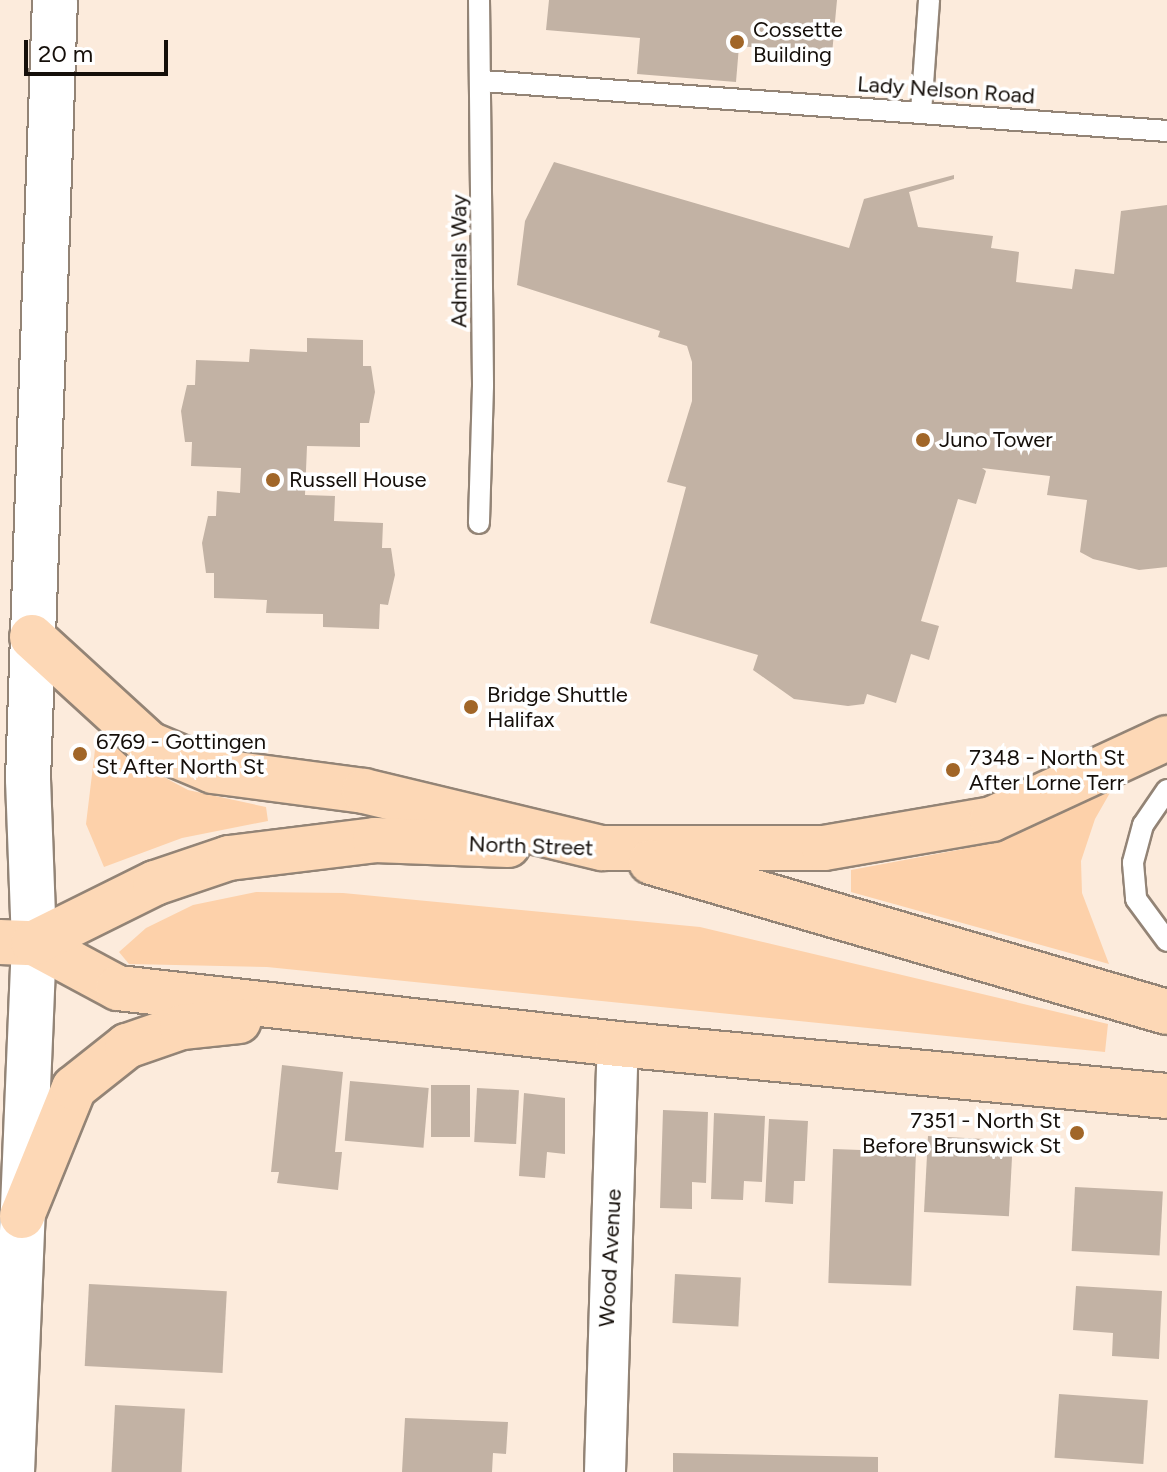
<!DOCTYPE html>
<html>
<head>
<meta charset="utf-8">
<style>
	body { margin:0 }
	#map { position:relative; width:1167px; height:1472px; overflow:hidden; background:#fcebdc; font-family:Figtree,sans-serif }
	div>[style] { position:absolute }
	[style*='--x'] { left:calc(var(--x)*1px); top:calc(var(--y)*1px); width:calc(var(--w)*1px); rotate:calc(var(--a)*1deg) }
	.green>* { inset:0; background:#fdd1aa }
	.building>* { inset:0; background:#c2b2a4; transform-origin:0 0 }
	.roads { filter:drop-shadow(2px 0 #938476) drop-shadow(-2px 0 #938476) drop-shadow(0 2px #938476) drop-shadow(0 -2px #938476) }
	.service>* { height:20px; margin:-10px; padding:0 10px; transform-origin:10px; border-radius:10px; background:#fff }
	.minor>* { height:40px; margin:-20px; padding:0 20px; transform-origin:20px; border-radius:20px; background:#fff }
	.secondary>* { height:44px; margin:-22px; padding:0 22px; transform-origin:22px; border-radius:22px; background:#fff }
	.primary>* { height:44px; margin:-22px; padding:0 22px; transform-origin:22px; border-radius:22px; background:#fdd8b6 }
	.dots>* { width:22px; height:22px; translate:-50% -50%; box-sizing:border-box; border:4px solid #fff; border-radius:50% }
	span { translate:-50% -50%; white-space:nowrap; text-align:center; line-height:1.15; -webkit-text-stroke:7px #fff; paint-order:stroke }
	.poi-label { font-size:22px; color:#150f0a }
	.left { translate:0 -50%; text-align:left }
	.right { translate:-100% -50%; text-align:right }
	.street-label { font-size:22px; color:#150f0a }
	.scale { position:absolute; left:24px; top:40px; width:144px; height:36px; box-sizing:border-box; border:4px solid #150f0a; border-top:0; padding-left:10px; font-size:24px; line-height:28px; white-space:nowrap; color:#150f0a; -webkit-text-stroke:6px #fff; paint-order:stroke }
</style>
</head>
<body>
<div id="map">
	<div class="green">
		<div style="clip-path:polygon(97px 733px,132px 760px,188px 790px,266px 807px,268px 821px,182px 838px,104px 867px,86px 824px)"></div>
		<div style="clip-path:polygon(1119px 777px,1095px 819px,1081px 861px,1082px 893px,1109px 964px,851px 892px,851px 870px,963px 849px,1033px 822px)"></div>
		<div style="clip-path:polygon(256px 892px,343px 893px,700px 927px,1108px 1024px,1105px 1052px,267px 967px,129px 964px,119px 952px,146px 928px,193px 905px)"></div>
	</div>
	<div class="building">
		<div style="clip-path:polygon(549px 0,837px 0,832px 54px,739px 46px,736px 82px,637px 74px,640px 38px,546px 30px)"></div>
		<div style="clip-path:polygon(554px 162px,849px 248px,864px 199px,954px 175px,954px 179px,909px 192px,918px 227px,993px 236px,991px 248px,1019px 252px,1016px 282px,1072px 289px,1075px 269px,1114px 274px,1121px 211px,1167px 205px,1167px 567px,1139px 570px,1093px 559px,1080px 552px,1087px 500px,1047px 495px,1050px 476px,982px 468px,986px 471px,976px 504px,958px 499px,921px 621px,939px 626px,929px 660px,911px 654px,896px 703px,867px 694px,864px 704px,848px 706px,794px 699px,753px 670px,758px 655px,650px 623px,686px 487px,667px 482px,692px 401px,692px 362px,687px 346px,658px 337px,660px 331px,517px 285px,525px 221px)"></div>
		<div style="clip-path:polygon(307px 338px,363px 340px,363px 366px,371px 366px,375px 392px,369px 423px,360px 423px,360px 447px,307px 446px,305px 495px,335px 496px,334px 521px,383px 523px,382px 548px,391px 548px,395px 575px,388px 605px,380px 604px,379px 629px,323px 627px,323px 614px,266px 613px,267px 600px,214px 598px,214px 573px,206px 573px,202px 543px,208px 516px,216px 516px,217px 491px,240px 493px,241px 468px,191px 466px,192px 442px,185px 442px,181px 411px,187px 385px,195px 385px,196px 360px,249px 362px,250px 349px,307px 352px)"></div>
		<div style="clip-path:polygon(282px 1065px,343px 1072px,335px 1152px,342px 1152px,338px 1190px,277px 1183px,279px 1172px,271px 1172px)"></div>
		<div style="left:350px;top:1081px;width:79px;height:60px;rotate:5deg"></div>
		<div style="left:431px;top:1085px;width:39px;height:52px"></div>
		<div style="left:477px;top:1088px;width:42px;height:54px;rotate:3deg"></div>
		<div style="clip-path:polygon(524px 1093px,565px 1098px,565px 1154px,547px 1152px,545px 1178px,519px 1176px)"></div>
		<div style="clip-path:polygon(663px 1110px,708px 1112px,706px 1183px,692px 1182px,692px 1209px,660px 1208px)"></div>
		<div style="clip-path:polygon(714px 1113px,765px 1116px,762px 1182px,744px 1181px,743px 1200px,711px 1199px)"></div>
		<div style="clip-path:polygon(769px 1119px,808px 1121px,805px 1181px,794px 1181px,793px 1204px,765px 1202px)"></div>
		<div style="left:928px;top:1136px;width:85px;height:76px;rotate:3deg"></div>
		<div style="left:833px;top:1149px;width:83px;height:134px;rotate:2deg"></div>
		<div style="left:1075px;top:1187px;width:88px;height:64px;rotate:3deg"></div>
		<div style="left:675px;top:1274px;width:66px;height:49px;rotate:3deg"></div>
		<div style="left:89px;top:1284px;width:138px;height:82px;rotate:3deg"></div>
		<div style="clip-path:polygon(1076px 1286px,1162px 1291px,1159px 1359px,1112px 1356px,1113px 1333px,1073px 1330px)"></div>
		<div style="left:1059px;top:1394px;width:89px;height:64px;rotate:4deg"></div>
		<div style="left:115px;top:1405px;width:70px;height:67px;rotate:3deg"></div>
		<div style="clip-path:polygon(405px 1418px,508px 1422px,506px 1454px,493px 1453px,492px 1472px,402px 1472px)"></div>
		<div style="clip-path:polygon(673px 1453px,878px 1457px,878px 1472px,673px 1472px)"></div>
	</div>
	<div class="roads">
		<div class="service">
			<div style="--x:479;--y:0;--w:386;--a:89.4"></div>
			<div style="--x:483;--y:386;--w:137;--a:91.7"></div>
			<div style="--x:483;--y:81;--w:686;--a:4.18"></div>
			<div style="--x:921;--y:112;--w:112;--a:-85.9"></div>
			<div style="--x:1167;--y:790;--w:42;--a:124.4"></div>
			<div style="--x:1143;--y:825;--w:39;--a:105"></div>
			<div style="--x:1133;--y:863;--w:36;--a:85"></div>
			<div style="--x:1136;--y:899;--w:52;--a:53.6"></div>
		</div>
		<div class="minor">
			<div style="--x:605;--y:1472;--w:428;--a:-88.3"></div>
		</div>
		<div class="secondary">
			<div style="--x:12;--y:1472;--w:529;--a:-87.62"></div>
			<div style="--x:34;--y:943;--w:163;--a:-92.1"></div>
			<div style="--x:28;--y:780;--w:780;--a:-88.02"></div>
		</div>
		<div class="primary">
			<div style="--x:32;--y:637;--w:159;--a:42.4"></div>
			<div style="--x:149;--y:744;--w:69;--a:22.9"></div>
			<div style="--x:213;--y:771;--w:152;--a:7.5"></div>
			<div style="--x:364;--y:791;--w:245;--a:13.5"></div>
			<div style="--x:602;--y:848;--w:222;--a:0"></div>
			<div style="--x:824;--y:848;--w:170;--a:-9.8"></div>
			<div style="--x:992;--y:819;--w:193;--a:-24.8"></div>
			<div style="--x:651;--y:862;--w:537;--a:16.21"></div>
			<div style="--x:0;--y:942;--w:34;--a:2"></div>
			<div style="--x:34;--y:943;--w:95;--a:28.2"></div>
			<div style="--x:118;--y:988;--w:503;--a:6.39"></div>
			<div style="--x:618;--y:1044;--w:551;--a:5.41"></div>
			<div style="--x:34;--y:943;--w:135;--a:-26.4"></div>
			<div style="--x:155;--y:883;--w:78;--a:-18.7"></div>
			<div style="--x:229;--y:858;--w:147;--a:-7"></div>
			<div style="--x:375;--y:840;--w:133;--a:2.2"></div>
			<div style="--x:22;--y:1216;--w:138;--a:-67.9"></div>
			<div style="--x:74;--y:1088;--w:68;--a:-38.4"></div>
			<div style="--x:127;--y:1046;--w:58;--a:-19.1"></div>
			<div style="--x:182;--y:1027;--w:57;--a:-6"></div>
		</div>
	</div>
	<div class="dots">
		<div style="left:737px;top:42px;background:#a16628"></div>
		<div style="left:923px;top:440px;background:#a16628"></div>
		<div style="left:273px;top:480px;background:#a16628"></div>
		<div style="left:471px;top:707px;background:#a16628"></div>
		<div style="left:80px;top:754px;background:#a16628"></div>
		<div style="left:953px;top:770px;background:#a16628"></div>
		<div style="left:1077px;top:1133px;background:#a16628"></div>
	</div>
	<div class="poi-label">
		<span class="left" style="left:753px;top:42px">Cossette<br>Building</span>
		<span class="left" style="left:939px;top:440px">Juno Tower</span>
		<span class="left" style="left:289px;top:480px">Russell House</span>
		<span class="left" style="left:487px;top:707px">Bridge Shuttle<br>Halifax</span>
		<span class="left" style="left:96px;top:754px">6769 - Gottingen<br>St After North St</span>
		<span class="left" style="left:969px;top:770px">7348 - North St<br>After Lorne Terr</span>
		<span class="right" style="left:1061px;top:1133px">7351 - North St<br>Before Brunswick St</span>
	</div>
	<div class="street-label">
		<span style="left:946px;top:90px;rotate:4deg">Lady Nelson Road</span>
		<span style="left:459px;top:261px;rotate:-90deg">Admirals Way</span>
		<span style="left:531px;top:846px;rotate:2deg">North Street</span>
		<span style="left:610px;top:1258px;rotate:-87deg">Wood Avenue</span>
	</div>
	<div class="scale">20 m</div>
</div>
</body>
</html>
